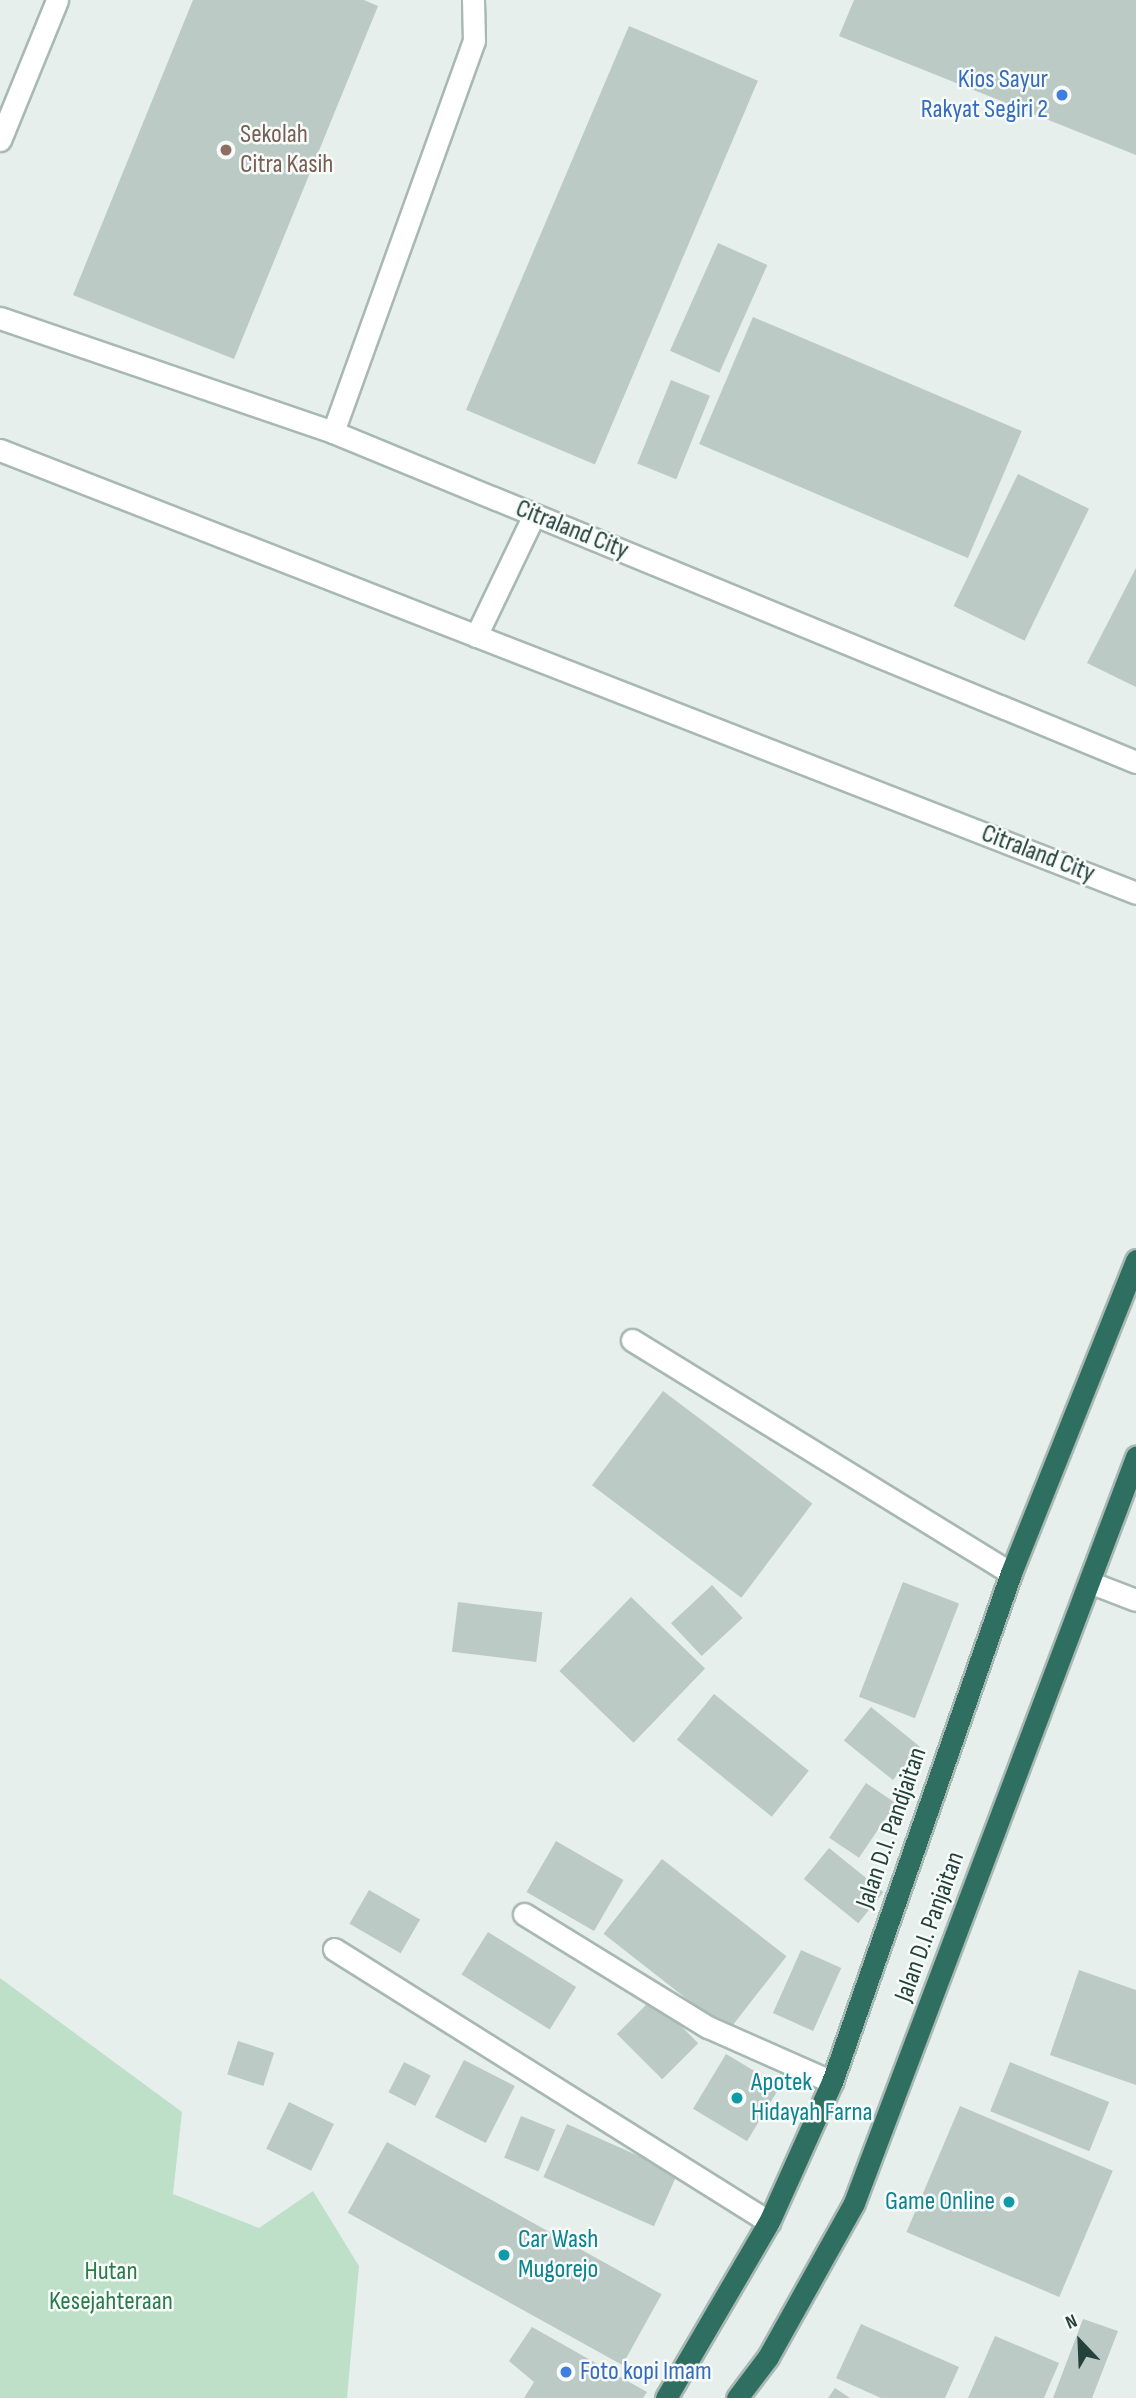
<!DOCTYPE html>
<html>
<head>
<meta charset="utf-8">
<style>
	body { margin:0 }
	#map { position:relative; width:1136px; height:2398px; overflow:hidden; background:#e6efeb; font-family:"Sofia Sans Condensed",sans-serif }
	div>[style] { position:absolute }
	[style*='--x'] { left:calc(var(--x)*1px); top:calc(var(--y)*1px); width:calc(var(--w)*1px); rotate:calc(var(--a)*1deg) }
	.green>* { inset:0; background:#bfe0c8 }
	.building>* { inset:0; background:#bbcac4; transform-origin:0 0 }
	.roads { filter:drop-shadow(2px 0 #a8b8b2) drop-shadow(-2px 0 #a8b8b2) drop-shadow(0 2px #a8b8b2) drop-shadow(0 -2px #a8b8b2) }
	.lane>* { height:21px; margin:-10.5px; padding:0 10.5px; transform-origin:10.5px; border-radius:10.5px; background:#fff }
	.street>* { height:21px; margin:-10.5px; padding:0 10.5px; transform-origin:10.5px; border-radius:10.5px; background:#fff }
	.highway>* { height:21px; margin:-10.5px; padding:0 10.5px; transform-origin:10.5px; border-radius:10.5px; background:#2f6f62 }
	.dots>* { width:19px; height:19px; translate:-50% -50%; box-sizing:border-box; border:4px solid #f7fbf9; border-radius:50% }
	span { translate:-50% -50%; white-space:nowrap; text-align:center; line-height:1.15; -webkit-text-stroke:5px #f7fbf9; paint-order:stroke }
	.shop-label { font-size:26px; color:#366cbe }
	.right { translate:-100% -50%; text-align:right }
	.left { translate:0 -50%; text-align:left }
	.education-label { font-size:26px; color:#785e54 }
	.street-label { font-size:26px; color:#24423a }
	.culture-label { font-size:26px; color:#0d838f }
	.park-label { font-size:26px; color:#2d7a4b }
	.north { position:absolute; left:1045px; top:2307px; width:70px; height:70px; -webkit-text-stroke:5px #f7fbf9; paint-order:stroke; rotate:337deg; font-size:19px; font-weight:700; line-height:28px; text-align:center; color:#24423a }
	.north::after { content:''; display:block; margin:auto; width:24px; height:32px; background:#24423a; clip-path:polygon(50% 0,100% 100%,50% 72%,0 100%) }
</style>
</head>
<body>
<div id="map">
	<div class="green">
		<div style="clip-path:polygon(0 1978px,182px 2112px,173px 2194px,259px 2228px,313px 2191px,359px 2266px,347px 2398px,0 2398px)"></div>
	</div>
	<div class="building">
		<div style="clip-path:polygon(193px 0,364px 0,378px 6px,234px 359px,73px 295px)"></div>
		<div style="clip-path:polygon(854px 0,1136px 0,1136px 155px,839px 36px)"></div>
		<div style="left:629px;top:26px;width:140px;height:417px;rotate:23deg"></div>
		<div style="left:718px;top:243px;width:54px;height:118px;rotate:24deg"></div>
		<div style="left:753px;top:317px;width:292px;height:138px;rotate:23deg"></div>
		<div style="left:671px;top:380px;width:42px;height:90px;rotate:22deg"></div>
		<div style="left:1018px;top:474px;width:79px;height:147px;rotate:26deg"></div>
		<div style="clip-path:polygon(1136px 568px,1136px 687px,1087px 663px)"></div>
		<div style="left:663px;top:1391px;width:187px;height:118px;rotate:37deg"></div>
		<div style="left:903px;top:1582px;width:60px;height:123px;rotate:21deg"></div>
		<div style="left:712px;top:1585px;width:45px;height:56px;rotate:47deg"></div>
		<div style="left:631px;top:1597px;width:103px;height:103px;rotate:44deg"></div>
		<div style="left:458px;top:1602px;width:85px;height:50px;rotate:7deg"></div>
		<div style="left:714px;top:1694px;width:122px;height:59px;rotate:39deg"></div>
		<div style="left:871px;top:1707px;width:63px;height:43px;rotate:39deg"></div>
		<div style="left:866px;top:1783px;width:36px;height:66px;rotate:34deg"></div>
		<div style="left:556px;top:1841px;width:78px;height:59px;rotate:30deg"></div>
		<div style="left:829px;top:1848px;width:70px;height:40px;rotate:39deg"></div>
		<div style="left:662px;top:1859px;width:158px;height:95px;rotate:38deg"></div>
		<div style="left:369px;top:1890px;width:59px;height:39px;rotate:30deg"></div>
		<div style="left:488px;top:1932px;width:104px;height:50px;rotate:32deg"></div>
		<div style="left:801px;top:1950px;width:44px;height:69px;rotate:24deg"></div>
		<div style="clip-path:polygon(1079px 1970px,1136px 1990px,1136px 2085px,1050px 2055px)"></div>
		<div style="left:653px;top:1998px;width:64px;height:51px;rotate:45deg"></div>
		<div style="left:238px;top:2041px;width:38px;height:35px;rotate:18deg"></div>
		<div style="left:726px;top:2054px;width:63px;height:64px;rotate:31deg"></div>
		<div style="left:464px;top:2060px;width:57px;height:64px;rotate:27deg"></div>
		<div style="left:404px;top:2062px;width:30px;height:34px;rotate:27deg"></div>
		<div style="left:1010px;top:2062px;width:107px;height:53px;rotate:22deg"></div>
		<div style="left:289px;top:2102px;width:50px;height:52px;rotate:26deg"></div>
		<div style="left:960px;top:2106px;width:166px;height:137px;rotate:23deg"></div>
		<div style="left:521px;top:2116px;width:37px;height:45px;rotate:22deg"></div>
		<div style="left:567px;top:2124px;width:121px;height:58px;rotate:24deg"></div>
		<div style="left:387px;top:2142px;width:314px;height:81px;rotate:29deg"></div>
		<div style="clip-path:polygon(1083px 2319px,1118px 2331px,1092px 2398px,1053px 2398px)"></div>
		<div style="clip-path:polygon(861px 2324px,959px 2367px,945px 2398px,881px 2398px,836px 2378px)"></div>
		<div style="clip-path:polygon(532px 2327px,647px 2392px,643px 2398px,524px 2398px,534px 2382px,509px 2361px)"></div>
		<div style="clip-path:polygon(995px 2336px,1059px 2363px,1044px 2398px,968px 2398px)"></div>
		<div style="clip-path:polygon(835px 2388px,850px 2398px,828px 2398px)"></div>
	</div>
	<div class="roads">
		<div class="lane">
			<div style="--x:0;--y:140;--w:151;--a:-67.8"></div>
			<div style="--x:333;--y:432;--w:416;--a:-70.2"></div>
			<div style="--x:474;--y:41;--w:41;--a:-91.4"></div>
			<div style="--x:632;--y:1340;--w:445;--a:31.6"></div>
			<div style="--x:1089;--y:1582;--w:50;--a:21"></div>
			<div style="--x:524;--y:1914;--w:216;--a:31.6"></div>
			<div style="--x:708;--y:2027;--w:136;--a:23.9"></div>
		</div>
		<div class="street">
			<div style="--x:0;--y:318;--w:352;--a:18.9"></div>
			<div style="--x:333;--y:432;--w:868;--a:22.34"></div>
			<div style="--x:0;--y:450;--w:1219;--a:21.3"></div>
			<div style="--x:476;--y:636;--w:134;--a:-64.4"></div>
			<div style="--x:334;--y:1949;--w:514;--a:32.11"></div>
		</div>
		<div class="highway">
			<div style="--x:666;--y:2398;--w:204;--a:-59.7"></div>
			<div style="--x:769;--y:2222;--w:154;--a:-65.8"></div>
			<div style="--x:832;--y:2082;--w:540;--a:-70.62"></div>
			<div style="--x:1011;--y:1573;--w:337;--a:-68.2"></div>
			<div style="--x:737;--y:2398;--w:51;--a:-52.9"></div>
			<div style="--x:768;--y:2357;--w:176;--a:-60.8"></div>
			<div style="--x:854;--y:2203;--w:798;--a:-69.29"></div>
		</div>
	</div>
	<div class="dots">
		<div style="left:1062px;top:95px;background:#3f7fe0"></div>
		<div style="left:226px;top:150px;background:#8d6e63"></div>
		<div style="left:737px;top:2098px;background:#0f9aa8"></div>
		<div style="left:1009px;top:2202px;background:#0f9aa8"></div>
		<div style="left:504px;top:2255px;background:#0f9aa8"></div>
		<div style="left:566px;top:2372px;background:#3f7fe0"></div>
	</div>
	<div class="shop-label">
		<span class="right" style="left:1048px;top:95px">Kios Sayur<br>Rakyat Segiri 2</span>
		<span class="left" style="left:580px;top:2372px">Foto kopi Imam</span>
	</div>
	<div class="education-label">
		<span class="left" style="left:240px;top:150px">Sekolah<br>Citra Kasih</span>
	</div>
	<div class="street-label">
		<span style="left:572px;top:530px;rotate:22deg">Citraland City</span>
		<span style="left:1038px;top:854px;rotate:21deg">Citraland City</span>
		<span style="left:892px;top:1828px;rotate:-71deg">Jalan D.I. Pandjaitan</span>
		<span style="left:930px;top:1927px;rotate:-70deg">Jalan D.I. Panjaitan</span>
	</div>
	<div class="culture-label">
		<span class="left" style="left:751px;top:2098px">Apotek<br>Hidayah Farna</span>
		<span class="right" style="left:995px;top:2202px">Game Online</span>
		<span class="left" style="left:518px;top:2255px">Car Wash<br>Mugorejo</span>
	</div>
	<div class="park-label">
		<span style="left:111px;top:2287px">Hutan<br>Kesejahteraan</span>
	</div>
	<div class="north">N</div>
</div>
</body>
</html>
